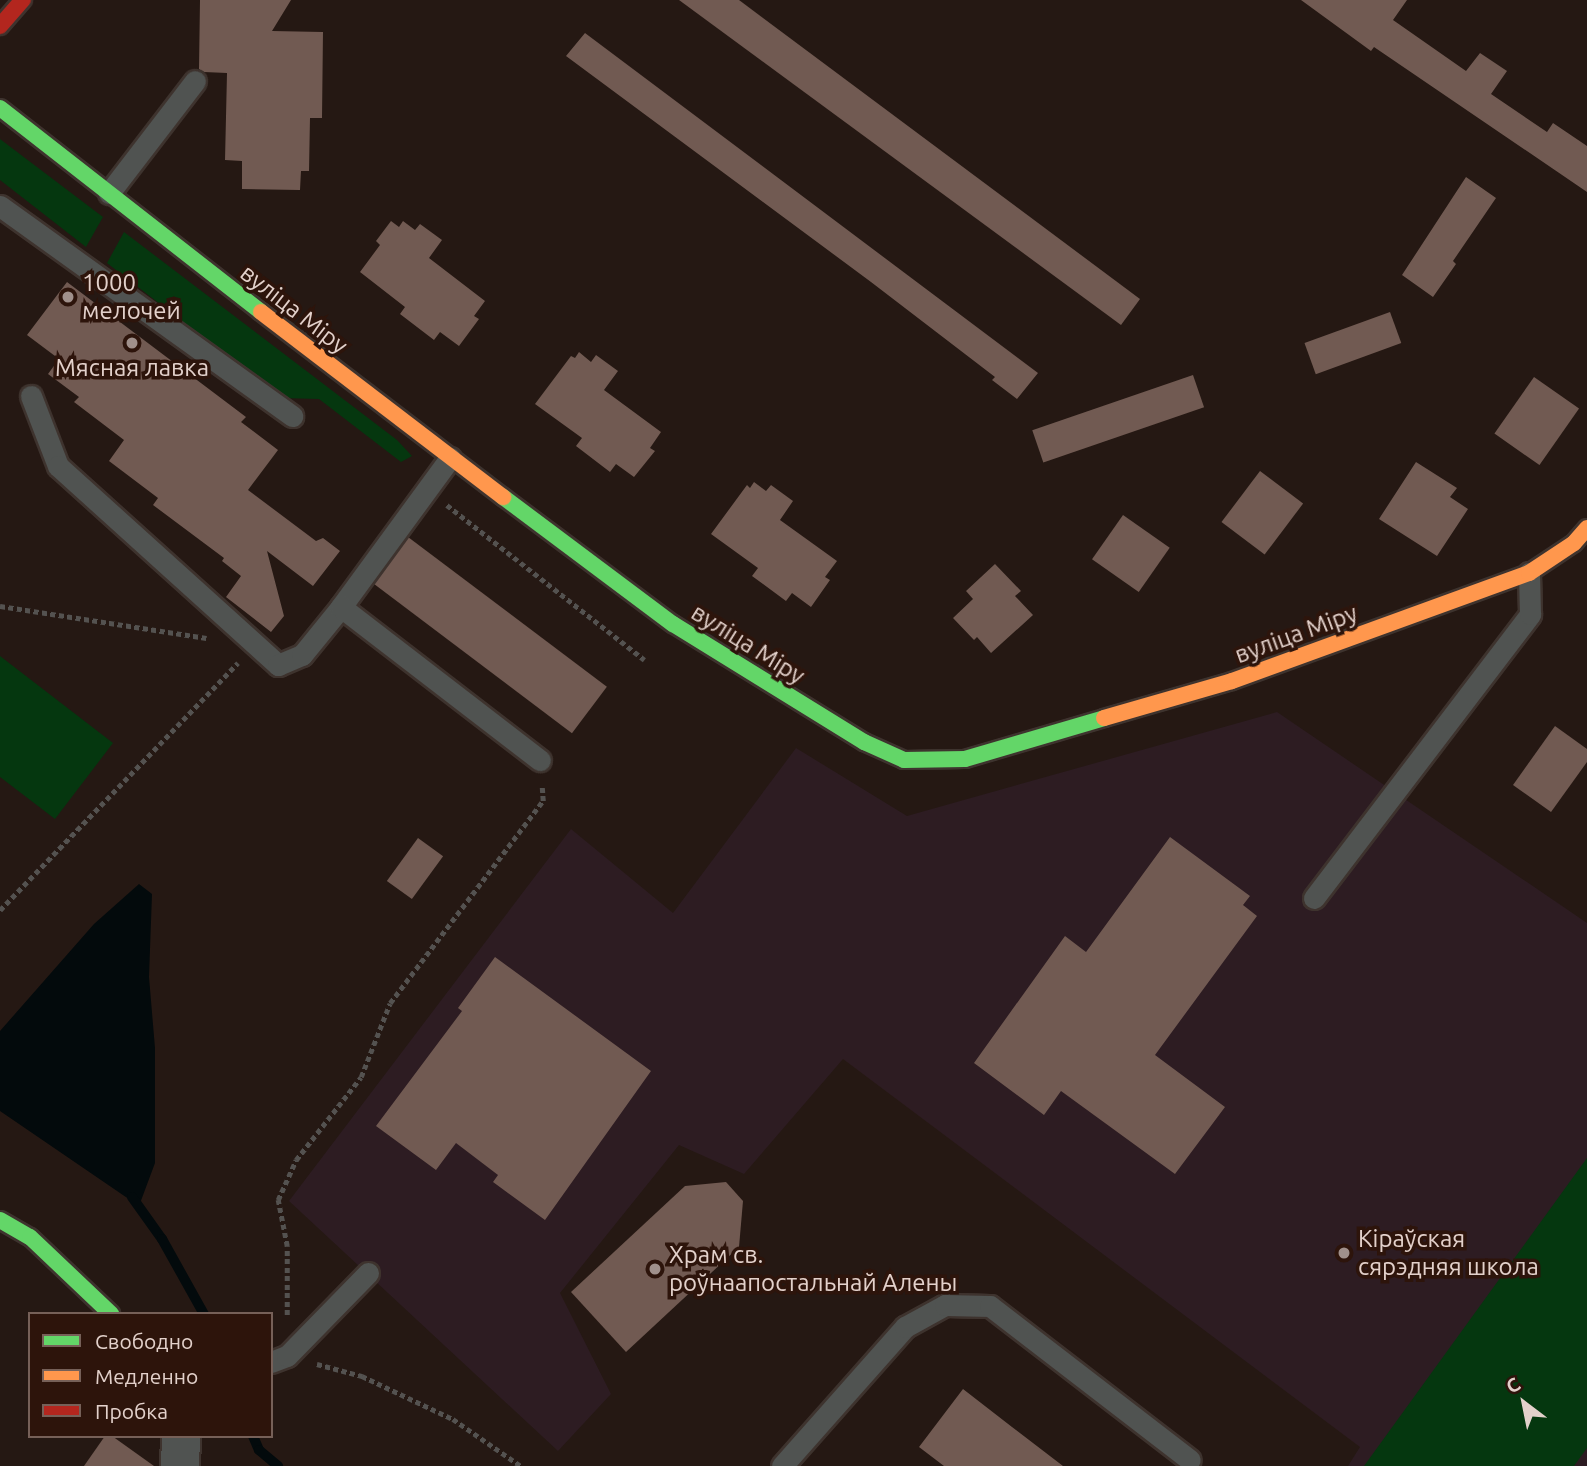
<!DOCTYPE html>
<html>
<head>
<meta charset="utf-8">
<style>
	body { margin:0 }
	#map { position:relative; width:1587px; height:1466px; overflow:hidden; background:#251813; font-family:Ubuntu,sans-serif }
	div>[style] { position:absolute }
	[style*='--x'] { left:calc(var(--x)*1px); top:calc(var(--y)*1px); width:calc(var(--w)*1px); rotate:calc(var(--a)*1deg) }
	.education>* { inset:0; background:#2d1c22 }
	.green>* { inset:0; background:#05370f }
	.water>* { inset:0; background:#030a0c }
	.stream>* { height:10px; margin:-5px; padding:0 5px; transform-origin:5px; border-radius:5px; background:#030a0c }
	.building>* { inset:0; background:#715a52; transform-origin:0 0 }
	.path>* { height:4.5px; margin-top:-2.25px; transform-origin:0; background:repeating-linear-gradient(90deg,#545250 0 5px,transparent 0 8.5px) }
	.roads { filter:drop-shadow(2px 0 #3e332e) drop-shadow(-2px 0 #3e332e) drop-shadow(0 2px #3e332e) drop-shadow(0 -2px #3e332e) }
	.lane>* { height:21px; margin:-10.5px; padding:0 10.5px; transform-origin:10.5px; border-radius:10.5px; background:#505351 }
	.street>* { height:38px; margin:-19px; padding:0 19px; transform-origin:19px; border-radius:19px; background:#505351 }
	.fast>* { height:16px; margin:-8px; padding:0 8px; transform-origin:8px; border-radius:8px; background:#63d668 }
	.slow>* { height:16px; margin:-8px; padding:0 8px; transform-origin:8px; border-radius:8px; background:#ff974d }
	.jam>* { height:16px; margin:-8px; padding:0 8px; transform-origin:8px; border-radius:8px; background:#b3261e }
	.dots>* { width:19px; height:19px; translate:-50% -50%; box-sizing:border-box; border:4px solid #2d140b; border-radius:50% }
	span { translate:-50% -50%; white-space:nowrap; text-align:center; line-height:1.15; -webkit-text-stroke:7px #2d140b; paint-order:stroke }
	.poi-label { font-size:24px; color:#e3d1cb }
	.left { translate:0 -50%; text-align:left }
	.street-label { font-size:24px; color:#e3d1cb }
	.legend { position:absolute; left:28px; top:1312px; width:245px; height:126px; box-sizing:border-box; background:#2d140b; border:2px solid #766058; margin:0; padding:9px 12px; list-style:none; font-size:21px; color:#e3d1cb }
	.legend li { display:flex; align-items:center; gap:14px; height:35px }
	.legend b { width:35px; border:2px solid #766058 }
	.north { position:absolute; left:1489px; top:1368px; width:70px; height:70px; -webkit-text-stroke:5px #2d140b; paint-order:stroke; rotate:328deg; font-size:19px; font-weight:700; line-height:28px; text-align:center; color:#e3d1cb }
	.north::after { content:''; display:block; margin:auto; width:24px; height:32px; background:#e3d1cb; clip-path:polygon(50% 0,100% 100%,50% 72%,0 100%) }
</style>
</head>
<body>
<div id="map">
	<div class="education">
		<div style="clip-path:polygon(1277px 712px,1587px 923px,1587px 1466px,1348px 1466px,1360px 1447px,843px 1059px,744px 1174px,679px 1145px,560px 1293px,611px 1394px,558px 1451px,289px 1201px,571px 829px,673px 913px,796px 748px,907px 816px)"></div>
	</div>
	<div class="green">
		<div style="clip-path:polygon(0 139px,103px 217px,86px 247px,0 180px)"></div>
		<div style="clip-path:polygon(124px 232px,397px 440px,412px 456px,401px 462px,319px 399px,281px 398px,107px 263px)"></div>
		<div style="clip-path:polygon(0 656px,113px 743px,55px 819px,0 777px)"></div>
		<div style="clip-path:polygon(1587px 1158px,1587px 1448px,1574px 1466px,1364px 1466px)"></div>
	</div>
	<div class="water">
		<div style="clip-path:polygon(139px 884px,152px 894px,149px 977px,155px 1048px,155px 1163px,139px 1206px,0 1111px,0 1031px,94px 924px)"></div>
	</div>
	<div class="stream">
		<div style="--x:132;--y:1197;--w:52;--a:54.5"></div>
		<div style="--x:162;--y:1239;--w:86;--a:60.8"></div>
		<div style="--x:253;--y:1436;--w:15;--a:67"></div>
		<div style="--x:259;--y:1450;--w:25;--a:40"></div>
	</div>
	<div class="building">
		<div style="clip-path:polygon(200px 0,291px 0,272px 31px,323px 32px,322px 118px,310px 118px,309px 171px,301px 171px,300px 190px,242px 189px,242px 161px,225px 160px,227px 73px,204px 72px,199px 69px)"></div>
		<div style="clip-path:polygon(679px 0,739px 0,1140px 299px,1121px 325px)"></div>
		<div style="clip-path:polygon(1301px 0,1407px 0,1393px 20px,1466px 71px,1480px 53px,1507px 71px,1491px 94px,1547px 132px,1553px 123px,1587px 146px,1587px 192px,1374px 47px,1371px 51px)"></div>
		<div style="clip-path:polygon(585px 33px,1038px 373px,1017px 399px,992px 380px,995px 377px,871px 282px,566px 56px)"></div>
		<div style="clip-path:polygon(1466px 177px,1496px 198px,1453px 261px,1456px 264px,1433px 297px,1402px 275px)"></div>
		<div style="clip-path:polygon(391px 221px,399px 227px,403px 221px,415px 230px,420px 224px,442px 240px,429px 258px,485px 301px,474px 316px,479px 319px,459px 346px,440px 332px,434px 340px,400px 314px,405px 307px,360px 272px,380px 245px,376px 241px)"></div>
		<div style="clip-path:polygon(67px 282px,246px 417px,241px 422px,278px 450px,248px 490px,316px 541px,323px 538px,340px 551px,313px 586px,267px 551px,284px 616px,271px 632px,226px 597px,241px 576px,222px 561px,224px 558px,153px 505px,158px 498px,109px 461px,124px 440px,74px 402px,79px 397px,48px 374px,59px 359px,27px 335px)"></div>
		<div style="left:1390px;top:312px;width:33px;height:91px;rotate:70deg"></div>
		<div style="clip-path:polygon(579px 352px,591px 362px,596px 355px,618px 371px,604px 390px,661px 432px,650px 448px,655px 451px,634px 477px,616px 464px,610px 472px,576px 446px,582px 438px,535px 404px,571px 356px,575px 358px)"></div>
		<div style="left:1193px;top:375px;width:34px;height:170px;rotate:71deg"></div>
		<div style="left:1534px;top:377px;width:55px;height:69px;rotate:35deg"></div>
		<div style="clip-path:polygon(1416px 462px,1457px 488px,1450px 497px,1468px 509px,1437px 556px,1379px 519px)"></div>
		<div style="left:1260px;top:471px;width:54px;height:64px;rotate:37deg"></div>
		<div style="clip-path:polygon(754px 482px,766px 491px,771px 485px,793px 501px,780px 520px,837px 561px,825px 577px,830px 580px,811px 607px,792px 593px,786px 601px,752px 576px,758px 568px,711px 534px,747px 485px,750px 488px)"></div>
		<div style="left:1123px;top:515px;width:57px;height:54px;rotate:35deg"></div>
		<div style="left:408px;top:537px;width:249px;height:58px;rotate:37deg"></div>
		<div style="clip-path:polygon(995px 564px,1021px 591px,1015px 596px,1033px 615px,991px 653px,977px 637px,974px 640px,953px 618px,973px 599px,966px 591px)"></div>
		<div style="clip-path:polygon(1555px 726px,1587px 749px,1587px 762px,1551px 812px,1513px 785px)"></div>
		<div style="clip-path:polygon(1170px 837px,1250px 896px,1243px 905px,1257px 916px,1155px 1055px,1225px 1107px,1175px 1174px,1061px 1091px,1044px 1115px,974px 1063px,1065px 936px,1086px 952px)"></div>
		<div style="left:418px;top:838px;width:31px;height:53px;rotate:36deg"></div>
		<div style="clip-path:polygon(495px 957px,651px 1071px,545px 1220px,493px 1182px,498px 1175px,456px 1143px,436px 1170px,376px 1126px,462px 1011px,458px 1008px)"></div>
		<div style="clip-path:polygon(726px 1182px,743px 1201px,739px 1247px,626px 1352px,571px 1292px,685px 1186px)"></div>
		<div style="clip-path:polygon(963px 1389px,1012px 1427px,1063px 1466px,944px 1466px,919px 1447px)"></div>
		<div style="clip-path:polygon(105px 1436px,112px 1436px,154px 1466px,84px 1466px)"></div>
	</div>
	<div class="path">
		<div style="--x:447;--y:505;--w:251;--a:38.1"></div>
		<div style="--x:0;--y:606;--w:209;--a:8.8"></div>
		<div style="--x:0;--y:910;--w:343;--a:-46.1"></div>
		<div style="--x:287;--y:1315;--w:69;--a:-90"></div>
		<div style="--x:287;--y:1246;--w:47;--a:-101.1"></div>
		<div style="--x:278;--y:1200;--w:44;--a:-65.8"></div>
		<div style="--x:296;--y:1160;--w:105;--a:-51.9"></div>
		<div style="--x:361;--y:1077;--w:79;--a:-68.6"></div>
		<div style="--x:390;--y:1003;--w:253;--a:-52.9"></div>
		<div style="--x:543;--y:801;--w:16;--a:-94"></div>
		<div style="--x:317;--y:1364;--w:47;--a:14.9"></div>
		<div style="--x:362;--y:1376;--w:101;--a:25.3"></div>
		<div style="--x:453;--y:1419;--w:83;--a:34.7"></div>
	</div>
	<div class="roads">
		<div class="lane">
			<div style="--x:109;--y:193;--w:141;--a:-52.5"></div>
			<div style="--x:0;--y:206;--w:360;--a:35.7"></div>
			<div style="--x:31;--y:396;--w:75;--a:68.9"></div>
			<div style="--x:58;--y:466;--w:297;--a:42.1"></div>
			<div style="--x:278;--y:665;--w:26;--a:-23"></div>
			<div style="--x:302;--y:655;--w:62;--a:-50.9"></div>
			<div style="--x:450;--y:458;--w:185;--a:126.2"></div>
			<div style="--x:341;--y:607;--w:251;--a:37.6"></div>
			<div style="--x:1314;--y:898;--w:357;--a:-52.7"></div>
			<div style="--x:1530;--y:614;--w:41;--a:-91.4"></div>
			<div style="--x:271;--y:1362;--w:17;--a:-21"></div>
			<div style="--x:287;--y:1356;--w:116;--a:-45.7"></div>
			<div style="--x:782;--y:1466;--w:186;--a:-48.5"></div>
			<div style="--x:905;--y:1327;--w:46;--a:-28.8"></div>
			<div style="--x:945;--y:1305;--w:45;--a:1.3"></div>
			<div style="--x:990;--y:1306;--w:252;--a:37.6"></div>
		</div>
		<div class="street">
			<div style="--x:180;--y:1466;--w:30;--a:-88"></div>
		</div>
		<div class="fast">
			<div style="--x:0;--y:108;--w:331;--a:38"></div>
			<div style="--x:503;--y:497;--w:212;--a:36.8"></div>
			<div style="--x:673;--y:624;--w:225;--a:31.7"></div>
			<div style="--x:864;--y:742;--w:44;--a:24.2"></div>
			<div style="--x:904;--y:760;--w:61;--a:-0.9"></div>
			<div style="--x:965;--y:759;--w:145;--a:-16.4"></div>
			<div style="--x:0;--y:1220;--w:34;--a:30"></div>
			<div style="--x:30;--y:1237;--w:112;--a:43.5"></div>
		</div>
		<div class="slow">
			<div style="--x:261;--y:312;--w:305;--a:37.4"></div>
			<div style="--x:1104;--y:718;--w:133;--a:-16.1"></div>
			<div style="--x:1232;--y:681;--w:316;--a:-20"></div>
			<div style="--x:1529;--y:573;--w:54;--a:-33.7"></div>
			<div style="--x:1574;--y:543;--w:20;--a:-49"></div>
		</div>
		<div class="jam">
			<div style="--x:0;--y:26;--w:35;--a:-49"></div>
		</div>
	</div>
	<div class="dots">
		<div style="left:68px;top:297px;background:#a0908b"></div>
		<div style="left:132px;top:343px;background:#a0908b"></div>
		<div style="left:1344px;top:1253px;background:#a0908b"></div>
		<div style="left:655px;top:1269px;background:#a0908b"></div>
	</div>
	<div class="poi-label">
		<span class="left" style="left:82px;top:297px">1000<br>мелочей</span>
		<span style="left:132px;top:368px">Мясная лавка</span>
		<span class="left" style="left:1358px;top:1253px">Кіраўская<br>сярэдняя школа</span>
		<span class="left" style="left:669px;top:1269px">Храм св.<br>роўнаапостальнай Алены</span>
	</div>
	<div class="street-label">
		<span style="left:294px;top:309px;rotate:38deg">вуліца Міру</span>
		<span style="left:1296px;top:634px;rotate:-20deg">вуліца Міру</span>
		<span style="left:748px;top:644px;rotate:32deg">вуліца Міру</span>
	</div>
	<ul class="legend">
	<li><b style="height:9px;background:#63d668"></b>Свободно</li>
	<li><b style="height:9px;background:#ff974d"></b>Медленно</li>
	<li><b style="height:9px;background:#b3261e"></b>Пробка</li>
	</ul>
	<div class="north">С</div>
</div>
</body>
</html>
